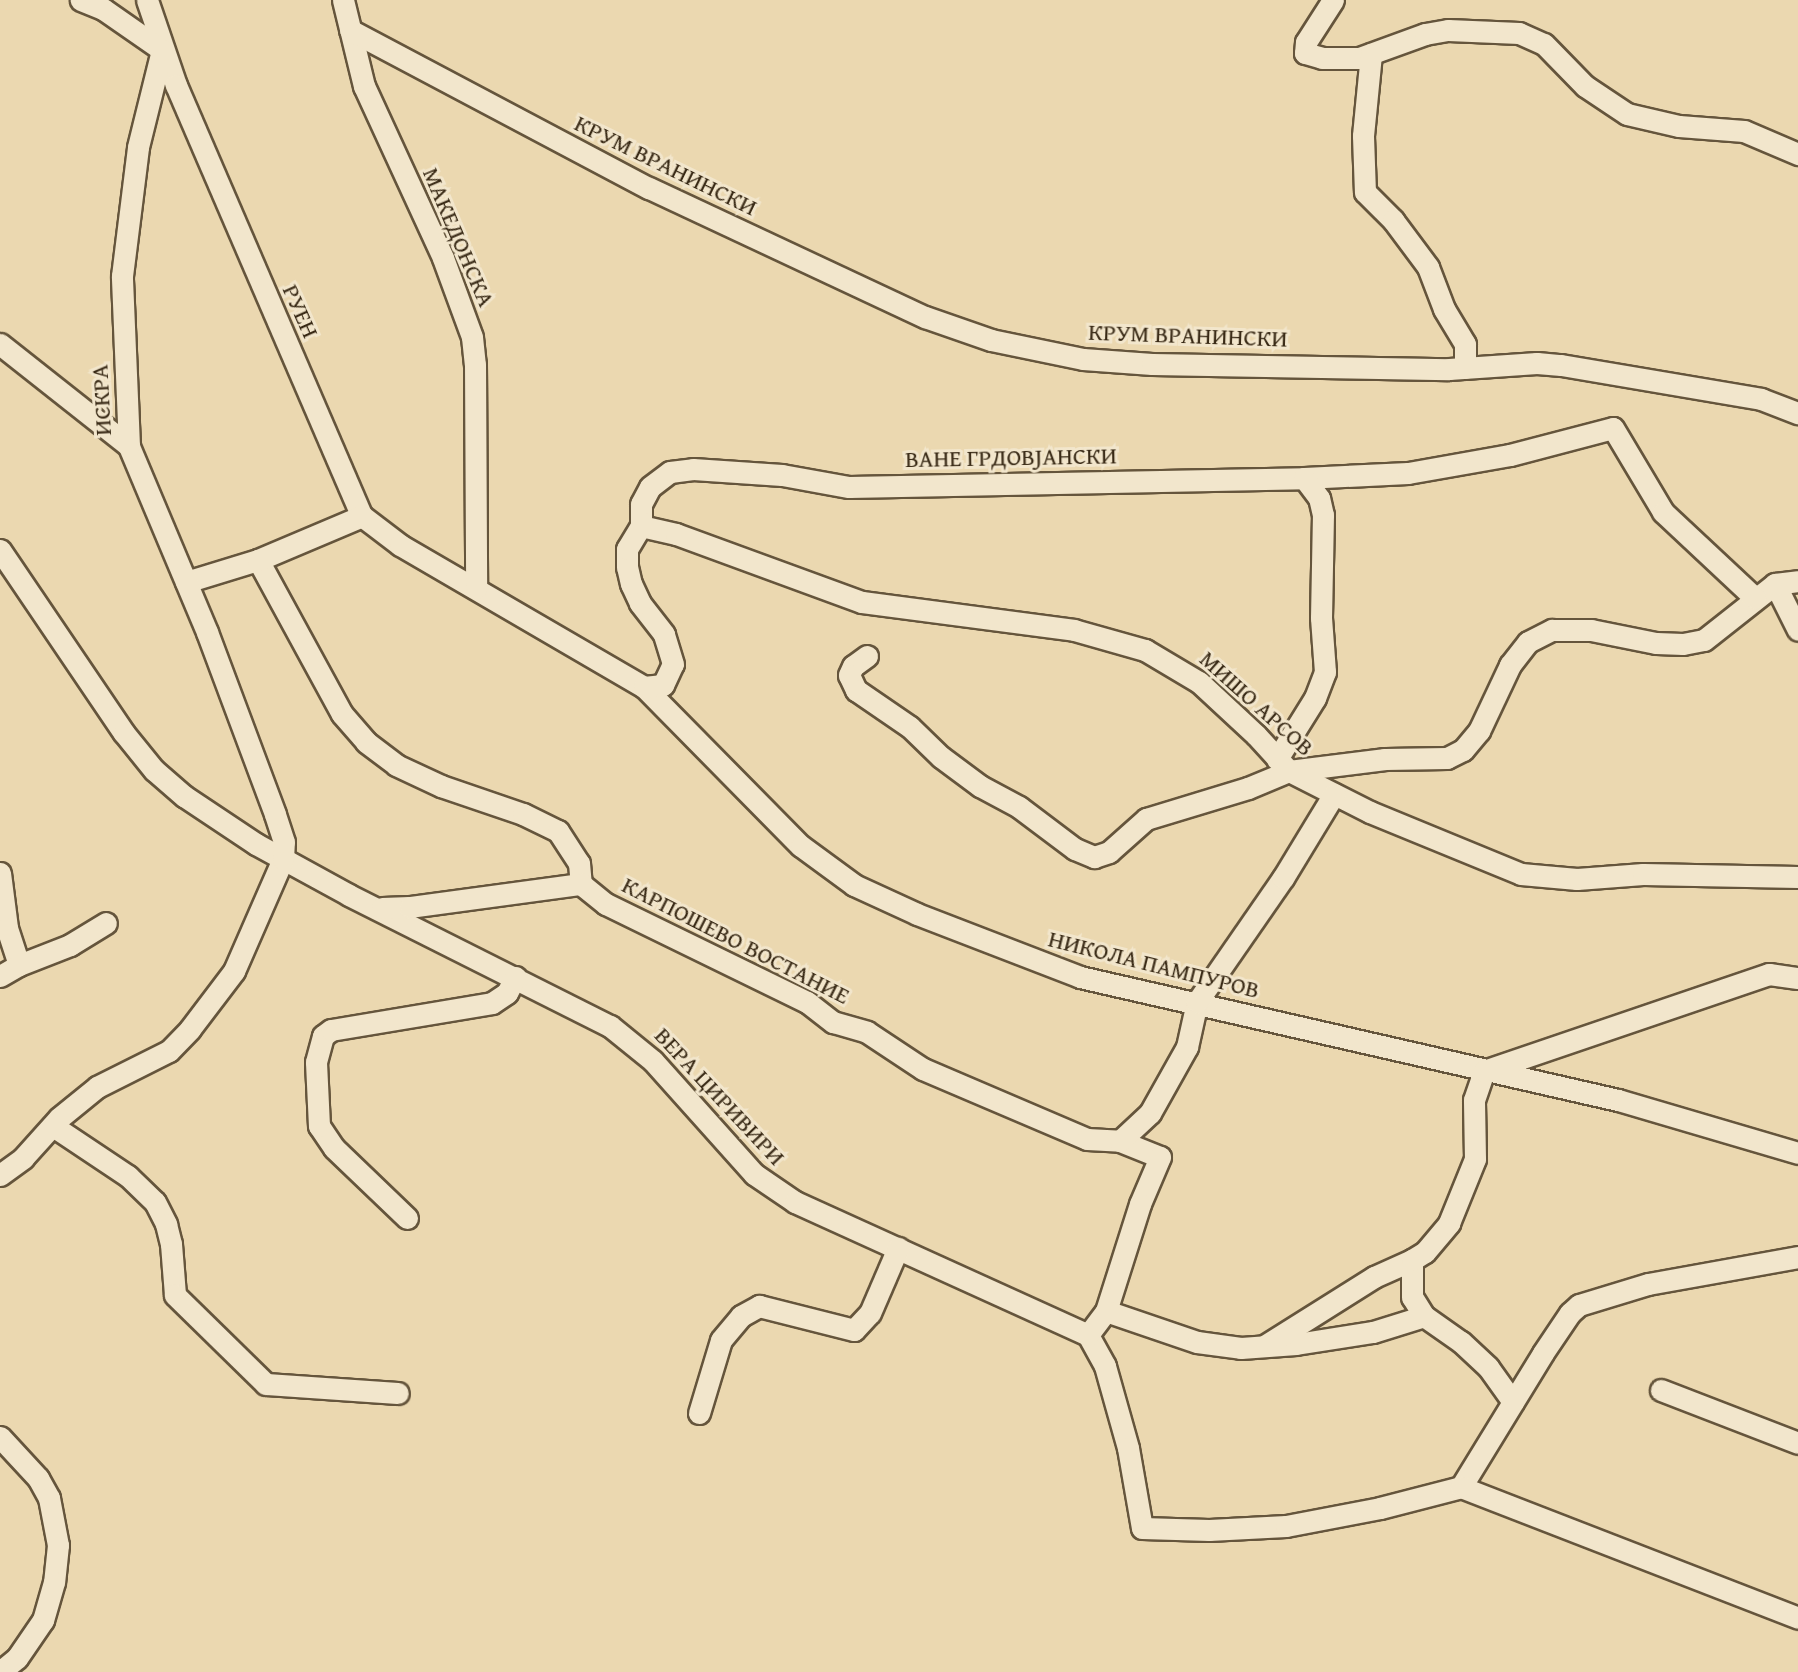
<!DOCTYPE html>
<html>
<head>
<meta charset="utf-8">
<style>
	body { margin:0 }
	#map { position:relative; width:1798px; height:1672px; overflow:hidden; background:#ebd8b0; font-family:"Gentium Book Plus",serif }
	div>[style] { position:absolute }
	[style*='--x'] { left:calc(var(--x)*1px); top:calc(var(--y)*1px); width:calc(var(--w)*1px); rotate:calc(var(--a)*1deg) }
	.roads { filter:drop-shadow(2px 0 #65553c) drop-shadow(-2px 0 #65553c) drop-shadow(0 2px #65553c) drop-shadow(0 -2px #65553c) }
	.minor>* { height:21px; margin:-10.5px; padding:0 10.5px; transform-origin:10.5px; border-radius:10.5px; background:#f2e6cc }
	span { translate:-50% -50%; white-space:nowrap; text-align:center; line-height:1.15; -webkit-text-stroke:6px #f2e6cc; paint-order:stroke }
	.street-label { font-size:24px; color:#382915 }
</style>
</head>
<body>
<div id="map">
	<div class="roads">
		<div class="minor">
			<div style="--x:147;--y:0;--w:90;--a:71.2"></div>
			<div style="--x:176;--y:85;--w:469;--a:66.7"></div>
			<div style="--x:362;--y:516;--w:48;--a:37.3"></div>
			<div style="--x:400;--y:545;--w:282;--a:30.2"></div>
			<div style="--x:644;--y:687;--w:223;--a:45.4"></div>
			<div style="--x:801;--y:846;--w:66;--a:36.3"></div>
			<div style="--x:854;--y:885;--w:69;--a:24.7"></div>
			<div style="--x:917;--y:914;--w:175;--a:21.1"></div>
			<div style="--x:1080;--y:977;--w:552;--a:12.88"></div>
			<div style="--x:1618;--y:1100;--w:188;--a:16.4"></div>
			<div style="--x:343;--y:0;--w:89;--a:76.3"></div>
			<div style="--x:364;--y:86;--w:189;--a:65.3"></div>
			<div style="--x:443;--y:258;--w:84;--a:69.8"></div>
			<div style="--x:472;--y:337;--w:27;--a:84"></div>
			<div style="--x:475;--y:364;--w:224;--a:89.7"></div>
			<div style="--x:1333;--y:0;--w:50;--a:122.7"></div>
			<div style="--x:1306;--y:42;--w:11;--a:95"></div>
			<div style="--x:1305;--y:53;--w:18;--a:16"></div>
			<div style="--x:1322;--y:58;--w:37;--a:0"></div>
			<div style="--x:1359;--y:58;--w:70;--a:-20"></div>
			<div style="--x:1425;--y:34;--w:23;--a:-10"></div>
			<div style="--x:1448;--y:30;--w:71;--a:2.4"></div>
			<div style="--x:1519;--y:33;--w:27;--a:24"></div>
			<div style="--x:1544;--y:44;--w:59;--a:45.7"></div>
			<div style="--x:1585;--y:86;--w:50;--a:33.7"></div>
			<div style="--x:1627;--y:114;--w:53;--a:13"></div>
			<div style="--x:1679;--y:126;--w:65;--a:4.4"></div>
			<div style="--x:1744;--y:131;--w:59;--a:23.1"></div>
			<div style="--x:350;--y:30;--w:338;--a:27.9"></div>
			<div style="--x:649;--y:188;--w:305;--a:25.1"></div>
			<div style="--x:925;--y:317;--w:70;--a:19.2"></div>
			<div style="--x:991;--y:340;--w:94;--a:11.7"></div>
			<div style="--x:1083;--y:359;--w:69;--a:4.1"></div>
			<div style="--x:1152;--y:364;--w:297;--a:1"></div>
			<div style="--x:1449;--y:369;--w:88;--a:-3.9"></div>
			<div style="--x:1537;--y:363;--w:24;--a:5"></div>
			<div style="--x:1561;--y:365;--w:203;--a:9.6"></div>
			<div style="--x:1761;--y:399;--w:40;--a:21"></div>
			<div style="--x:1371;--y:54;--w:82;--a:95.6"></div>
			<div style="--x:1363;--y:136;--w:56;--a:88"></div>
			<div style="--x:1365;--y:192;--w:40;--a:45"></div>
			<div style="--x:1393;--y:220;--w:59;--a:53.3"></div>
			<div style="--x:1428;--y:267;--w:45;--a:69.1"></div>
			<div style="--x:1444;--y:309;--w:41;--a:59"></div>
			<div style="--x:1465;--y:344;--w:24;--a:90"></div>
			<div style="--x:0;--y:344;--w:164;--a:38.3"></div>
			<div style="--x:641;--y:526;--w:36;--a:13"></div>
			<div style="--x:676;--y:534;--w:198;--a:20.1"></div>
			<div style="--x:862;--y:602;--w:214;--a:7.5"></div>
			<div style="--x:1074;--y:630;--w:74;--a:15.7"></div>
			<div style="--x:1145;--y:650;--w:63;--a:30.7"></div>
			<div style="--x:1199;--y:682;--w:78;--a:42.9"></div>
			<div style="--x:1256;--y:735;--w:49;--a:47.5"></div>
			<div style="--x:1289;--y:771;--w:91;--a:26.8"></div>
			<div style="--x:1370;--y:812;--w:163;--a:22.3"></div>
			<div style="--x:1521;--y:874;--w:56;--a:5.1"></div>
			<div style="--x:1577;--y:879;--w:66;--a:-4.3"></div>
			<div style="--x:1643;--y:874;--w:155;--a:1.1"></div>
			<div style="--x:0;--y:550;--w:221;--a:55.9"></div>
			<div style="--x:124;--y:733;--w:48;--a:51"></div>
			<div style="--x:154;--y:770;--w:40;--a:41"></div>
			<div style="--x:184;--y:796;--w:87;--a:33.7"></div>
			<div style="--x:256;--y:844;--w:106;--a:28.7"></div>
			<div style="--x:349;--y:895;--w:292;--a:26.7"></div>
			<div style="--x:610;--y:1026;--w:55;--a:39.1"></div>
			<div style="--x:653;--y:1061;--w:152;--a:48.2"></div>
			<div style="--x:754;--y:1174;--w:50;--a:34.3"></div>
			<div style="--x:795;--y:1202;--w:322;--a:24.4"></div>
			<div style="--x:1088;--y:1335;--w:35;--a:61"></div>
			<div style="--x:1105;--y:1366;--w:85;--a:74.3"></div>
			<div style="--x:1128;--y:1448;--w:81;--a:80.1"></div>
			<div style="--x:1142;--y:1528;--w:67;--a:1.7"></div>
			<div style="--x:1209;--y:1530;--w:77;--a:-3"></div>
			<div style="--x:1286;--y:1526;--w:96;--a:-10.8"></div>
			<div style="--x:1380;--y:1508;--w:84;--a:-14.5"></div>
			<div style="--x:258;--y:560;--w:175;--a:61.4"></div>
			<div style="--x:342;--y:714;--w:37;--a:49"></div>
			<div style="--x:366;--y:742;--w:38;--a:37"></div>
			<div style="--x:396;--y:765;--w:50;--a:25"></div>
			<div style="--x:441;--y:786;--w:87;--a:18.9"></div>
			<div style="--x:523;--y:814;--w:39;--a:26"></div>
			<div style="--x:558;--y:831;--w:38;--a:57"></div>
			<div style="--x:579;--y:863;--w:21;--a:85"></div>
			<div style="--x:581;--y:884;--w:32;--a:39"></div>
			<div style="--x:606;--y:904;--w:224;--a:26"></div>
			<div style="--x:807;--y:1002;--w:33;--a:38"></div>
			<div style="--x:833;--y:1022;--w:35;--a:16"></div>
			<div style="--x:867;--y:1032;--w:67;--a:33.5"></div>
			<div style="--x:923;--y:1069;--w:178;--a:23.1"></div>
			<div style="--x:1087;--y:1139;--w:33;--a:3"></div>
			<div style="--x:1120;--y:1141;--w:43;--a:21.8"></div>
			<div style="--x:1160;--y:1157;--w:51;--a:113.1"></div>
			<div style="--x:1140;--y:1204;--w:112;--a:107.6"></div>
			<div style="--x:1106;--y:1311;--w:30;--a:127"></div>
			<div style="--x:186;--y:582;--w:75;--a:-17"></div>
			<div style="--x:258;--y:560;--w:113;--a:-22.9"></div>
			<div style="--x:1775;--y:584;--w:51;--a:63.4"></div>
			<div style="--x:867;--y:656;--w:17;--a:144"></div>
			<div style="--x:853;--y:666;--w:10;--a:114"></div>
			<div style="--x:849;--y:675;--w:17;--a:65"></div>
			<div style="--x:856;--y:690;--w:65;--a:34.4"></div>
			<div style="--x:910;--y:727;--w:43;--a:44.1"></div>
			<div style="--x:941;--y:757;--w:49;--a:36.6"></div>
			<div style="--x:980;--y:786;--w:44;--a:28.3"></div>
			<div style="--x:1019;--y:807;--w:70;--a:36.9"></div>
			<div style="--x:1075;--y:849;--w:21;--a:23"></div>
			<div style="--x:1094;--y:857;--w:16;--a:-18"></div>
			<div style="--x:1109;--y:852;--w:50;--a:-41.7"></div>
			<div style="--x:1146;--y:819;--w:107;--a:-16.9"></div>
			<div style="--x:1248;--y:788;--w:44;--a:-22.5"></div>
			<div style="--x:1289;--y:771;--w:97;--a:-7.1"></div>
			<div style="--x:1385;--y:759;--w:62;--a:-0.9"></div>
			<div style="--x:1447;--y:758;--w:18;--a:-27"></div>
			<div style="--x:1463;--y:750;--w:25;--a:-50"></div>
			<div style="--x:1479;--y:731;--w:73;--a:-64.8"></div>
			<div style="--x:1510;--y:665;--w:29;--a:-52"></div>
			<div style="--x:1528;--y:642;--w:27;--a:-27"></div>
			<div style="--x:1552;--y:630;--w:39;--a:0"></div>
			<div style="--x:1591;--y:630;--w:66;--a:11.3"></div>
			<div style="--x:1656;--y:643;--w:27;--a:2"></div>
			<div style="--x:1683;--y:644;--w:21;--a:-11"></div>
			<div style="--x:1704;--y:640;--w:90;--a:-38.3"></div>
			<div style="--x:1775;--y:584;--w:23;--a:-7"></div>
			<div style="--x:644;--y:687;--w:19;--a:-6"></div>
			<div style="--x:663;--y:685;--w:23;--a:-65"></div>
			<div style="--x:673;--y:664;--w:31;--a:-107"></div>
			<div style="--x:664;--y:634;--w:39;--a:-128"></div>
			<div style="--x:640;--y:603;--w:21;--a:-115"></div>
			<div style="--x:631;--y:584;--w:17;--a:-103"></div>
			<div style="--x:627;--y:567;--w:18;--a:-90"></div>
			<div style="--x:627;--y:549;--w:27;--a:-59"></div>
			<div style="--x:641;--y:526;--w:22;--a:-90"></div>
			<div style="--x:641;--y:504;--w:19;--a:-62"></div>
			<div style="--x:650;--y:487;--w:25;--a:-37"></div>
			<div style="--x:670;--y:472;--w:23;--a:-7"></div>
			<div style="--x:693;--y:469;--w:89;--a:3.9"></div>
			<div style="--x:782;--y:475;--w:68;--a:10.2"></div>
			<div style="--x:849;--y:487;--w:455;--a:-1.1"></div>
			<div style="--x:1304;--y:478;--w:104;--a:-2.8"></div>
			<div style="--x:1408;--y:473;--w:104;--a:-10"></div>
			<div style="--x:1510;--y:455;--w:106;--a:-14.7"></div>
			<div style="--x:1613;--y:428;--w:98;--a:59.2"></div>
			<div style="--x:1663;--y:512;--w:126;--a:43.1"></div>
			<div style="--x:1277;--y:759;--w:72;--a:-58.1"></div>
			<div style="--x:1315;--y:698;--w:28;--a:-69"></div>
			<div style="--x:1325;--y:672;--w:54;--a:-94.2"></div>
			<div style="--x:1321;--y:618;--w:103;--a:-88.9"></div>
			<div style="--x:1323;--y:515;--w:17;--a:-103"></div>
			<div style="--x:1319;--y:498;--w:25;--a:-127"></div>
			<div style="--x:0;--y:873;--w:55;--a:82.7"></div>
			<div style="--x:7;--y:928;--w:39;--a:72"></div>
			<div style="--x:382;--y:908;--w:28;--a:-2"></div>
			<div style="--x:410;--y:907;--w:173;--a:-7.7"></div>
			<div style="--x:0;--y:976;--w:22;--a:-30"></div>
			<div style="--x:19;--y:965;--w:55;--a:-21.4"></div>
			<div style="--x:70;--y:945;--w:42;--a:-31.4"></div>
			<div style="--x:53;--y:1126;--w:90;--a:33.7"></div>
			<div style="--x:128;--y:1176;--w:37;--a:44"></div>
			<div style="--x:155;--y:1202;--w:25;--a:63"></div>
			<div style="--x:166;--y:1224;--w:21;--a:76"></div>
			<div style="--x:171;--y:1244;--w:51;--a:85.5"></div>
			<div style="--x:175;--y:1295;--w:127;--a:44.4"></div>
			<div style="--x:266;--y:1384;--w:132;--a:3.9"></div>
			<div style="--x:1120;--y:1141;--w:41;--a:-43"></div>
			<div style="--x:1150;--y:1113;--w:76;--a:-60.7"></div>
			<div style="--x:1187;--y:1047;--w:46;--a:-77.5"></div>
			<div style="--x:1197;--y:1002;--w:151;--a:-55.3"></div>
			<div style="--x:1283;--y:878;--w:98;--a:-58.7"></div>
			<div style="--x:0;--y:1175;--w:29;--a:-36"></div>
			<div style="--x:23;--y:1158;--w:54;--a:-48"></div>
			<div style="--x:59;--y:1118;--w:49;--a:-39.2"></div>
			<div style="--x:97;--y:1087;--w:80;--a:-26.6"></div>
			<div style="--x:169;--y:1051;--w:30;--a:-46"></div>
			<div style="--x:190;--y:1029;--w:73;--a:-52.8"></div>
			<div style="--x:234;--y:971;--w:122;--a:-66.4"></div>
			<div style="--x:283;--y:859;--w:17;--a:-87"></div>
			<div style="--x:284;--y:842;--w:29;--a:-108"></div>
			<div style="--x:275;--y:814;--w:194;--a:-110.5"></div>
			<div style="--x:207;--y:632;--w:202;--a:-112.8"></div>
			<div style="--x:129;--y:446;--w:170;--a:-92.4"></div>
			<div style="--x:122;--y:276;--w:130;--a:-82.9"></div>
			<div style="--x:138;--y:147;--w:100;--a:-76.1"></div>
			<div style="--x:162;--y:50;--w:72;--a:-145.2"></div>
			<div style="--x:103;--y:9;--w:24;--a:-158"></div>
			<div style="--x:407;--y:1218;--w:101;--a:-136.2"></div>
			<div style="--x:334;--y:1148;--w:27;--a:-124"></div>
			<div style="--x:319;--y:1126;--w:64;--a:-92.7"></div>
			<div style="--x:316;--y:1062;--w:27;--a:-75"></div>
			<div style="--x:323;--y:1036;--w:10;--a:-37"></div>
			<div style="--x:331;--y:1030;--w:163;--a:-9.5"></div>
			<div style="--x:492;--y:1003;--w:18;--a:-34"></div>
			<div style="--x:507;--y:993;--w:18;--a:-63"></div>
			<div style="--x:1106;--y:1311;--w:96;--a:18.8"></div>
			<div style="--x:1197;--y:1342;--w:44;--a:7.8"></div>
			<div style="--x:1241;--y:1348;--w:55;--a:-4.2"></div>
			<div style="--x:1296;--y:1344;--w:78;--a:-8.9"></div>
			<div style="--x:1373;--y:1332;--w:53;--a:-17.4"></div>
			<div style="--x:1266;--y:1345;--w:128;--a:-32.2"></div>
			<div style="--x:1374;--y:1277;--w:42;--a:-24.1"></div>
			<div style="--x:1661;--y:1390;--w:147;--a:21.1"></div>
			<div style="--x:1513;--y:1402;--w:43;--a:-125.5"></div>
			<div style="--x:1488;--y:1367;--w:37;--a:-137"></div>
			<div style="--x:1461;--y:1342;--w:45;--a:-144.9"></div>
			<div style="--x:1424;--y:1316;--w:22;--a:-122"></div>
			<div style="--x:1412;--y:1297;--w:37;--a:-90"></div>
			<div style="--x:1412;--y:1260;--w:15;--a:-32"></div>
			<div style="--x:1425;--y:1252;--w:38;--a:-50"></div>
			<div style="--x:1449;--y:1223;--w:69;--a:-67.9"></div>
			<div style="--x:1475;--y:1159;--w:59;--a:-91"></div>
			<div style="--x:1474;--y:1100;--w:31;--a:-71"></div>
			<div style="--x:1484;--y:1071;--w:301;--a:-18.8"></div>
			<div style="--x:1769;--y:974;--w:29;--a:8"></div>
			<div style="--x:699;--y:1413;--w:76;--a:-73.2"></div>
			<div style="--x:721;--y:1340;--w:31;--a:-50"></div>
			<div style="--x:741;--y:1316;--w:21;--a:-29"></div>
			<div style="--x:759;--y:1306;--w:98;--a:14.2"></div>
			<div style="--x:854;--y:1330;--w:23;--a:-47"></div>
			<div style="--x:870;--y:1313;--w:71;--a:-66.7"></div>
			<div style="--x:0;--y:1437;--w:56;--a:47.2"></div>
			<div style="--x:38;--y:1478;--w:23;--a:61"></div>
			<div style="--x:49;--y:1498;--w:48;--a:79.2"></div>
			<div style="--x:58;--y:1545;--w:37;--a:96"></div>
			<div style="--x:54;--y:1582;--w:40;--a:106"></div>
			<div style="--x:43;--y:1620;--w:46;--a:124.4"></div>
			<div style="--x:17;--y:1658;--w:22;--a:141"></div>
			<div style="--x:1461;--y:1487;--w:157;--a:-58.5"></div>
			<div style="--x:1543;--y:1353;--w:48;--a:-56"></div>
			<div style="--x:1570;--y:1313;--w:12;--a:-42"></div>
			<div style="--x:1579;--y:1305;--w:72;--a:-16.9"></div>
			<div style="--x:1648;--y:1284;--w:152;--a:-10.2"></div>
			<div style="--x:1461;--y:1487;--w:362;--a:21.2"></div>
		</div>
	</div>
	<div class="street-label">
		<span style="left:666px;top:165px;rotate:26deg">КРУМ ВРАНИНСКИ</span>
		<span style="left:459px;top:237px;rotate:67deg">МАКЕДОНСКА</span>
		<span style="left:301px;top:311px;rotate:66deg">РУЕН</span>
		<span style="left:1188px;top:335px;rotate:2deg">КРУМ ВРАНИНСКИ</span>
		<span style="left:101px;top:400px;rotate:-93deg">ИСКРА</span>
		<span style="left:1011px;top:457px;rotate:-1deg">ВАНЕ ГРДОВЈАНСКИ</span>
		<span style="left:1257px;top:703px;rotate:42deg">МИШО АРСОВ</span>
		<span style="left:736px;top:940px;rotate:27deg">КАРПОШЕВО ВОСТАНИЕ</span>
		<span style="left:1154px;top:964px;rotate:14deg">НИКОЛА ПАМПУРОВ</span>
		<span style="left:720px;top:1096px;rotate:47deg">ВЕРА ЦИРИВИРИ</span>
	</div>
</div>
</body>
</html>
